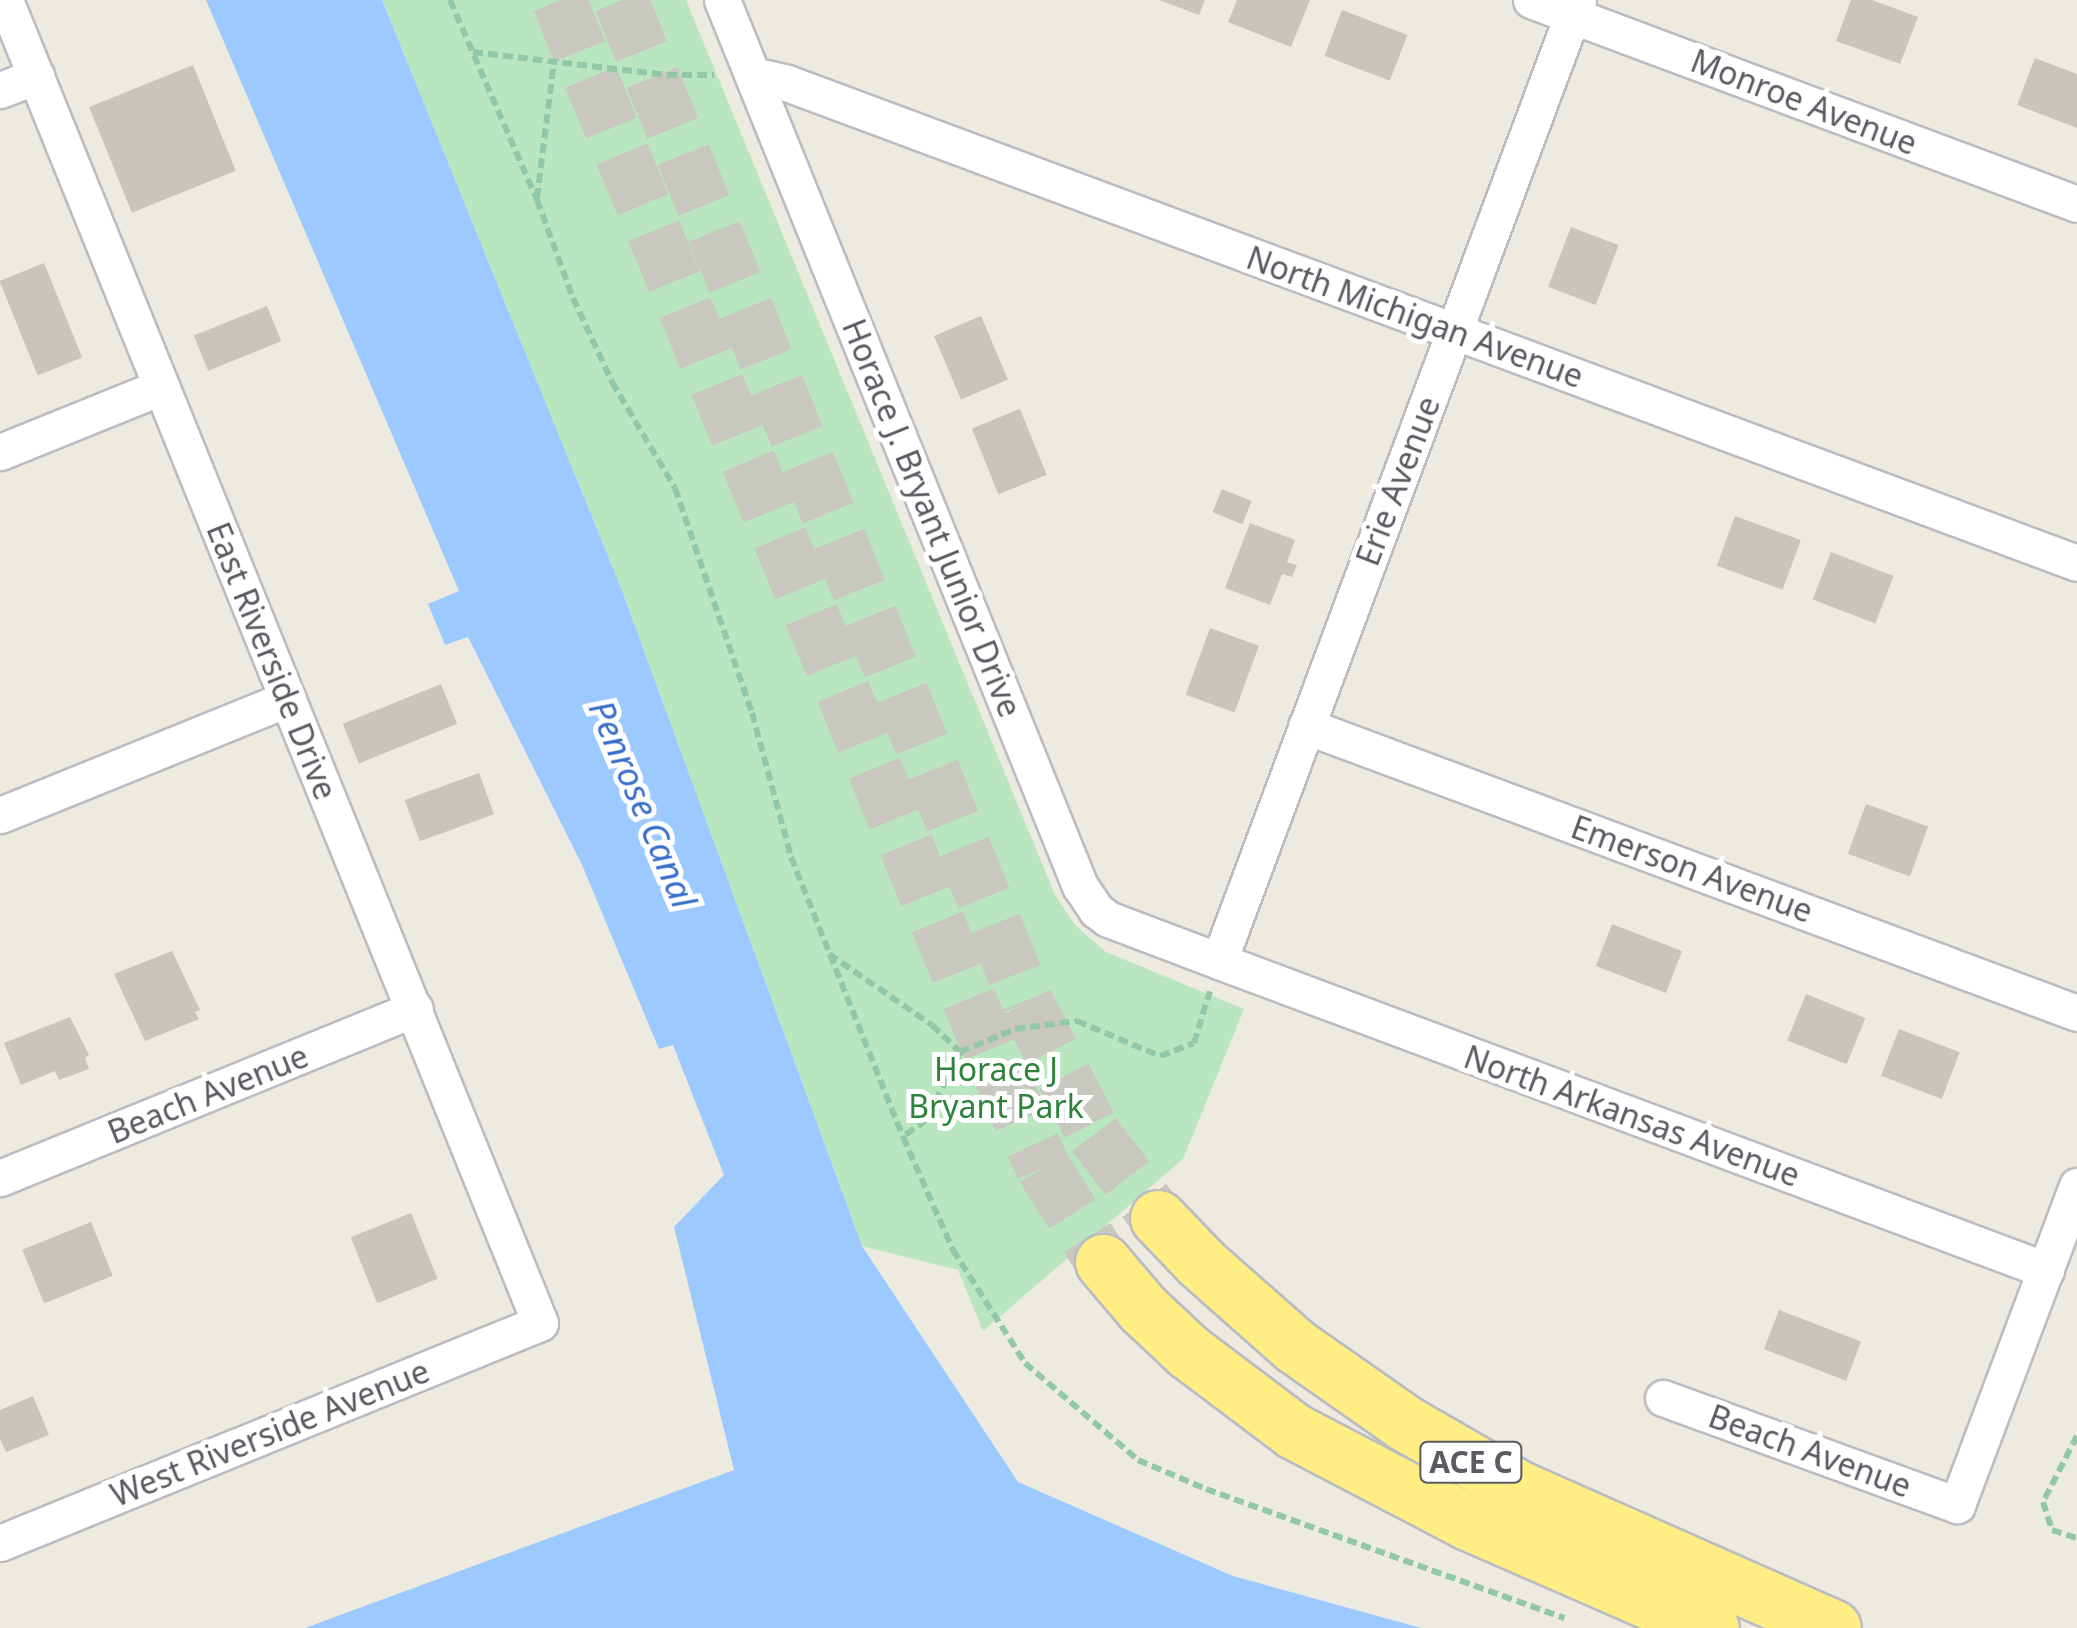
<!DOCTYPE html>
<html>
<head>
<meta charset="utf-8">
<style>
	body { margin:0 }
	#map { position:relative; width:2077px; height:1628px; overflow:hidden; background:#edebdf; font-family:"Noto Sans",sans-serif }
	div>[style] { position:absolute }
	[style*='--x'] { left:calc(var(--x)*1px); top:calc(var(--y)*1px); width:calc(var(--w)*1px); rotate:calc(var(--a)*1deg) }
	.green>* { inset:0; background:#b9e6be }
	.water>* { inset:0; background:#9cc9ff }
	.building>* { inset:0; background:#c7c5bc; transform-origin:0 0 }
	.highway-tunnel>* { height:55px; margin-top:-27.5px; transform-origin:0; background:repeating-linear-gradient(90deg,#c8c7c0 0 55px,transparent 0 83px) }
	.path>* { height:6px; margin-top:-3px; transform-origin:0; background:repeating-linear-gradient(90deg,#92c7a7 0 10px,transparent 0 15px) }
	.roads { filter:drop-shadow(2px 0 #babcc2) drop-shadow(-2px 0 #babcc2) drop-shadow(0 2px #babcc2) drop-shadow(0 -2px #babcc2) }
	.street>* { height:35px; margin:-17.5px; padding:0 17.5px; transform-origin:17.5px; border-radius:17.5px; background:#fff }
	.highway>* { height:55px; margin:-27.5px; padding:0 27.5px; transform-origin:27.5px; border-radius:27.5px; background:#ffee83 }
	span { translate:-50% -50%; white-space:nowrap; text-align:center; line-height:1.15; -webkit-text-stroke:10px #fff; paint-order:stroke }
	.shield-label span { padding:2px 8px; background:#fff; border:2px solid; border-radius:8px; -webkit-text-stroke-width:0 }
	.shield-label { font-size:30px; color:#585b61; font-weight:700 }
	.street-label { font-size:32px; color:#585b61 }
	.park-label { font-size:32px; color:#2e833c }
	.water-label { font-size:35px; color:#386ec9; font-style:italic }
</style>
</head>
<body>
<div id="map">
	<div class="green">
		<div style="clip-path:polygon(382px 0,686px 0,1055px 895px,1075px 925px,1106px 952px,1244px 1009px,1183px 1159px,983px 1331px,958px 1270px,862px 1246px,621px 588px)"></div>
	</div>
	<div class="water">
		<div style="clip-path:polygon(206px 0,382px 0,621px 588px,862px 1246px,1018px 1482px,1233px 1576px,1421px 1628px,305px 1628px,734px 1470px,674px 1227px,724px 1175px,673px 1045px,659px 1049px,582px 865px,468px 637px,445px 645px,428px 604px,459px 591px)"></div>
	</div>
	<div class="building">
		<div style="clip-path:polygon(1159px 0,1205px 0,1199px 15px)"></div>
		<div style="clip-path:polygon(1237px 0,1310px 0,1291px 47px,1228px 22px)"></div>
		<div style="clip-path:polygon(1851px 0,1872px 0,1918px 17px,1900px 64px,1836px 41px)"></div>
		<div style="left:1342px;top:10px;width:70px;height:49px;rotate:21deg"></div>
		<div style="clip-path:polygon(2035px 58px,2077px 74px,2077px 128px,2017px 105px)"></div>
		<div style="left:193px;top:65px;width:114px;height:112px;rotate:68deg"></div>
		<div style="left:1571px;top:227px;width:51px;height:64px;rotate:21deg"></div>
		<div style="left:44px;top:263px;width:102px;height:48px;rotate:68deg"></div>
		<div style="left:267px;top:306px;width:38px;height:79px;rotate:68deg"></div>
		<div style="left:981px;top:316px;width:69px;height:51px;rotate:67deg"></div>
		<div style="left:1020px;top:409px;width:71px;height:52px;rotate:68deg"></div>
		<div style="left:1222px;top:489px;width:32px;height:25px;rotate:22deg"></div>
		<div style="left:1735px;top:516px;width:70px;height:53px;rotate:20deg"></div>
		<div style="clip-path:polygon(1250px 523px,1295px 540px,1287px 562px,1297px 565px,1292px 577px,1282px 574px,1270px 605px,1225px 588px)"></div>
		<div style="left:1831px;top:552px;width:67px;height:51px;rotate:21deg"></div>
		<div style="left:1210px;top:628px;width:52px;height:71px;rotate:20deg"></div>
		<div style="left:441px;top:684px;width:43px;height:106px;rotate:68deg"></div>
		<div style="left:479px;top:773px;width:44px;height:79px;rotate:70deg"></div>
		<div style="left:1866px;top:804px;width:66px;height:53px;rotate:20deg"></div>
		<div style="left:1612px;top:924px;width:75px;height:45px;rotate:21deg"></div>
		<div style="clip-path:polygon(172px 951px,200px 1010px,195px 1012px,199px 1019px,145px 1041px,114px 974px)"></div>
		<div style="left:1806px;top:994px;width:64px;height:50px;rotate:22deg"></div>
		<div style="clip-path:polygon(70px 1017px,89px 1055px,85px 1058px,89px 1069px,59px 1080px,55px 1071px,21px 1085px,4px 1043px)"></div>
		<div style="left:1899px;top:1029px;width:65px;height:50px;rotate:21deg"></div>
		<div style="left:411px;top:1213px;width:71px;height:65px;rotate:68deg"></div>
		<div style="left:91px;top:1222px;width:58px;height:74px;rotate:68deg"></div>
		<div style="left:1779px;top:1310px;width:88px;height:42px;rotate:21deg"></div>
		<div style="clip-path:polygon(33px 1396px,49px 1435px,6px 1452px,0 1439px,0 1410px)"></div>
	</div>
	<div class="highway-tunnel">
		<div style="--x:559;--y:0;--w:1156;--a:67.67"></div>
		<div style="--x:998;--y:1069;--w:108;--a:65.3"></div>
		<div style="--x:1043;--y:1167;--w:112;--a:57.7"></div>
		<div style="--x:621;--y:0;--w:1081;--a:67.99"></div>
		<div style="--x:1026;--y:1002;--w:148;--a:62.7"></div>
		<div style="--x:1094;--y:1134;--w:106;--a:52.7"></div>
	</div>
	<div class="path">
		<div style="--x:450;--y:0;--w:218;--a:66.5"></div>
		<div style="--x:537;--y:200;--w:104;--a:69.8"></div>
		<div style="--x:573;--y:298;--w:93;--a:65.1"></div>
		<div style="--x:612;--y:382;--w:123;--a:59.3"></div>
		<div style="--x:675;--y:488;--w:238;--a:71.1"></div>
		<div style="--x:752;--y:713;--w:149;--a:74.8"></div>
		<div style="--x:791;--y:857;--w:302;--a:68.2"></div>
		<div style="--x:903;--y:1137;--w:124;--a:66.1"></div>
		<div style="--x:953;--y:1250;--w:134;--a:57.5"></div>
		<div style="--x:1025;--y:1363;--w:149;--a:40.6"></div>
		<div style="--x:1138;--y:1460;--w:74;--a:23.1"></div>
		<div style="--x:1206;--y:1489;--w:381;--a:19.8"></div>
		<div style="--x:473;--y:52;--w:195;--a:6.8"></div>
		<div style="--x:667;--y:75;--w:47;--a:0"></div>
		<div style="--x:537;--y:198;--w:138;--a:-82.9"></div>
		<div style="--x:829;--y:954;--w:125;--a:34.6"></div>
		<div style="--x:932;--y:1025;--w:39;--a:44"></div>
		<div style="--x:960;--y:1052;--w:76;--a:116.6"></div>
		<div style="--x:926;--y:1120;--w:29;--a:144"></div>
		<div style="--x:960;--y:1052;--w:60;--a:-22.7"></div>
		<div style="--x:1015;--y:1029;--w:63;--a:-7.4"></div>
		<div style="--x:1077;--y:1021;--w:90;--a:22.9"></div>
		<div style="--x:1160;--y:1056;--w:36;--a:-21"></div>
		<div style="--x:1194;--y:1043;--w:54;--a:-72.9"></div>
		<div style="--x:2077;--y:1436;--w:74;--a:117.3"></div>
		<div style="--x:2043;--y:1502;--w:29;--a:72"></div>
		<div style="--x:2052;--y:1530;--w:26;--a:18"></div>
	</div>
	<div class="roads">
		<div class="street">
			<div style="--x:722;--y:0;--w:956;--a:68"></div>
			<div style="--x:1080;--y:886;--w:29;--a:56"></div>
			<div style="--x:1096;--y:910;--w:15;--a:37"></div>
			<div style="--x:1108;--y:919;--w:119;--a:20.7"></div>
			<div style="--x:1219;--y:961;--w:883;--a:20.49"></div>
			<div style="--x:1531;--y:0;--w:583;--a:20.49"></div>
			<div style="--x:753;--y:75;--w:35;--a:13"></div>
			<div style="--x:787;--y:83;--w:1376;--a:20.41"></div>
			<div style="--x:0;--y:90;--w:39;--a:-21"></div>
			<div style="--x:0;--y:452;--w:174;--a:-22"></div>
			<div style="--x:1306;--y:726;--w:823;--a:20.42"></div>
			<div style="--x:0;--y:815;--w:310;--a:-22"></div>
			<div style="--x:1219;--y:961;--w:1026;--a:-69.52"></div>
			<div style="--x:0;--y:1178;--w:448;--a:-22.2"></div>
			<div style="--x:1663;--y:1398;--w:313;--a:20"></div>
			<div style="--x:1957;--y:1505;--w:341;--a:-69.4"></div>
			<div style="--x:0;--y:1543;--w:583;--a:-22.17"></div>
			<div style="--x:540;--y:1323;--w:1427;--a:-112.02"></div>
		</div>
		<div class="highway">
			<div style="--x:1158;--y:1218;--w:61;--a:46.3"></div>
			<div style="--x:1200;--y:1262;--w:127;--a:41.5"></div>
			<div style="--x:1295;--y:1346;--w:134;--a:35"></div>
			<div style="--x:1405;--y:1423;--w:133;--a:29.9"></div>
			<div style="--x:1520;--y:1489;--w:342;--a:23.9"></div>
			<div style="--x:1103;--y:1262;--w:62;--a:49.6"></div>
			<div style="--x:1143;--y:1309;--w:63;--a:43.1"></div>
			<div style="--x:1189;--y:1352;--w:131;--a:37"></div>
			<div style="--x:1294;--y:1431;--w:196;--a:27.6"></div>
			<div style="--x:1468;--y:1522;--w:265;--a:23.6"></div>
		</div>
	</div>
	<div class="shield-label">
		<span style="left:1471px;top:1462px">ACE C</span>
	</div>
	<div class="street-label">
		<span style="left:1804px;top:102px;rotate:21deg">Monroe Avenue</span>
		<span style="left:1415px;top:317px;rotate:20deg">North Michigan Avenue</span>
		<span style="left:1398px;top:481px;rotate:-69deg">Erie Avenue</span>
		<span style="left:932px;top:518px;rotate:68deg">Horace J. Bryant Junior Drive</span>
		<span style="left:272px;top:661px;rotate:68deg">East Riverside Drive</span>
		<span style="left:1692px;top:869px;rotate:20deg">Emerson Avenue</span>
		<span style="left:208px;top:1094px;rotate:-22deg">Beach Avenue</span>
		<span style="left:1632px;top:1116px;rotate:20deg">North Arkansas Avenue</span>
		<span style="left:270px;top:1433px;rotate:-22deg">West Riverside Avenue</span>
		<span style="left:1810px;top:1451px;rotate:20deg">Beach Avenue</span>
	</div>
	<div class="park-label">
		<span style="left:996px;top:1088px">Horace J<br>Bryant Park</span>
	</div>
	<div class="water-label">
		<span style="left:643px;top:804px;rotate:67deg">Penrose Canal</span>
	</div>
</div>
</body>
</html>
